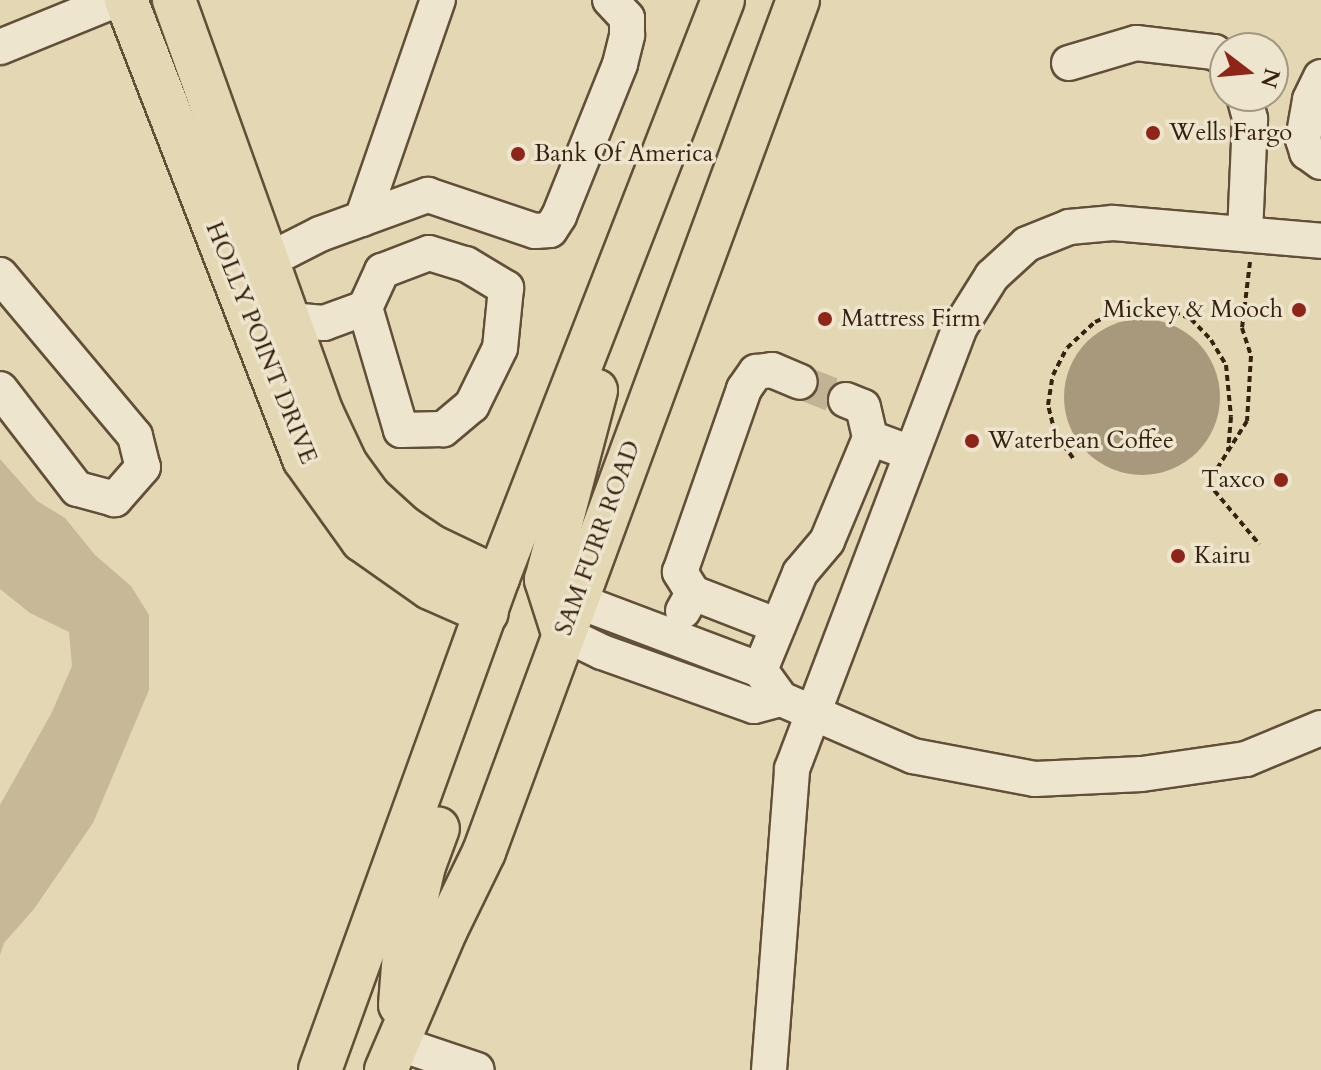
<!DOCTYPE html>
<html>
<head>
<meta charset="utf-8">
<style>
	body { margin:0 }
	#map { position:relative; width:1321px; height:1070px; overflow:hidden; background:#e4d7b4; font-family:Cardo,serif }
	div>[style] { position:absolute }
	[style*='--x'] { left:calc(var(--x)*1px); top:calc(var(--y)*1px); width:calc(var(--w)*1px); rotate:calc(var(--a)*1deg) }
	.green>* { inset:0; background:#c7b898 }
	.water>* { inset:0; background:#a9997c }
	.round { border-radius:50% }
	.minor-tunnel>* { height:34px; margin-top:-17px; transform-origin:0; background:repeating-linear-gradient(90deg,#c1b393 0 34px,transparent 0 51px) }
	.path>* { height:4px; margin-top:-2px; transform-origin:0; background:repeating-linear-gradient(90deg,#37220f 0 6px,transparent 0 10px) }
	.roads { filter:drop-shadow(2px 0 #624f38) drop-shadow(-2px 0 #624f38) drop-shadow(0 2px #624f38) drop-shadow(0 -2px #624f38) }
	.minor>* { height:34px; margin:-17px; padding:0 17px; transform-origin:17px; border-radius:17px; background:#ede5ce }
	.major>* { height:42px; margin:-21px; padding:0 21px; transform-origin:21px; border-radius:21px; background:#e4d7b4 }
	.dots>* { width:22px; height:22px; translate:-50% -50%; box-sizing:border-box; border:4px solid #ede5ce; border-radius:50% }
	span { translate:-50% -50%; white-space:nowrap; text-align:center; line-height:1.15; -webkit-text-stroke:7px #ede5ce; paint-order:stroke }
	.poi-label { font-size:24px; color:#37220f }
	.left { translate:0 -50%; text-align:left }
	.right { translate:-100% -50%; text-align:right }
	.street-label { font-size:24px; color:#37220f }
	.north { position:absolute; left:1209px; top:32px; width:80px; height:80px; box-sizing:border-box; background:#ede5ce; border:2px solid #a49782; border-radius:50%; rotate:106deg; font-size:22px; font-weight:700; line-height:32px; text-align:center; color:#37220f }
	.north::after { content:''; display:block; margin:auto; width:28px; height:36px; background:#8f2418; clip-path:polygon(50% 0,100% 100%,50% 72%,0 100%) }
</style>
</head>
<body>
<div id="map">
	<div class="green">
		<div style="clip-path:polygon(0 459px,37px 501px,65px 518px,95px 555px,131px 586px,149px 615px,149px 690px,93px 823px,34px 909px,4px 943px,0 955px,0 805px,51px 714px,72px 666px,69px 632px,30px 613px,0 589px)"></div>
	</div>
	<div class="water">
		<div class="round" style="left:1064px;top:319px;width:156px;height:156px"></div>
	</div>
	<div class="minor-tunnel">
		<div style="--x:800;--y:382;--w:49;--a:21.4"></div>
	</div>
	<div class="path">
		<div style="--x:1250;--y:262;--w:66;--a:96.9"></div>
		<div style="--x:1242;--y:328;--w:29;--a:72"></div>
		<div style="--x:1251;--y:356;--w:65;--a:93.5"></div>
		<div style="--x:1247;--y:421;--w:73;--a:122.2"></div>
		<div style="--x:1208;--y:483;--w:80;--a:50.1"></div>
		<div style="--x:1073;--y:458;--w:31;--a:-126"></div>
		<div style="--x:1055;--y:433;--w:29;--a:-104"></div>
		<div style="--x:1048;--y:405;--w:30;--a:-81"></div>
		<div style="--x:1053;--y:375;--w:30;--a:-63"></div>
		<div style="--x:1067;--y:348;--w:38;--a:-43"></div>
		<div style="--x:1095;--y:322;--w:37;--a:-24"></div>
		<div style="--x:1129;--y:307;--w:36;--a:2"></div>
		<div style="--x:1165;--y:308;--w:28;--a:23"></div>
		<div style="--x:1191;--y:319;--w:29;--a:46"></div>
		<div style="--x:1211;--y:340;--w:29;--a:59"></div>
		<div style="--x:1226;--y:365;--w:52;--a:84.5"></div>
		<div style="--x:1231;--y:417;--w:34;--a:95"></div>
	</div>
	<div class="roads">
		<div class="minor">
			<div style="--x:0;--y:47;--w:125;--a:-22.1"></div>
			<div style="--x:1069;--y:63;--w:70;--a:-16.6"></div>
			<div style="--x:1136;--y:43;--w:79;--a:6.6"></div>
			<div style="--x:1214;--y:52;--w:13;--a:32"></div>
			<div style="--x:1321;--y:77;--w:25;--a:116"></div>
			<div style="--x:1310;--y:100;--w:40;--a:100"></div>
			<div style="--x:1303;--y:139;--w:14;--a:73"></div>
			<div style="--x:1307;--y:152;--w:17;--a:36"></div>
			<div style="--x:1244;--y:96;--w:24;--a:75"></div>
			<div style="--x:1250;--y:119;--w:115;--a:92.5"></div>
			<div style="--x:362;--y:219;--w:232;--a:-70.9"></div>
			<div style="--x:429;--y:253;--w:39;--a:17"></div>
			<div style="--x:466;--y:264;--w:47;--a:31"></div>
			<div style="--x:506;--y:288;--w:60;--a:95.7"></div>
			<div style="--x:500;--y:348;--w:64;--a:116.2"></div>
			<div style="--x:472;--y:405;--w:38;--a:140"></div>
			<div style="--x:443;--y:429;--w:42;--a:178.6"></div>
			<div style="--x:401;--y:430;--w:127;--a:-106.4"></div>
			<div style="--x:365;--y:308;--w:41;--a:-65.3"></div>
			<div style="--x:382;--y:271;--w:50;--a:-21"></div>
			<div style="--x:269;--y:260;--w:57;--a:-27"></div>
			<div style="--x:320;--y:234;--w:115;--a:-19.9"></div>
			<div style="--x:428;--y:195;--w:113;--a:18.6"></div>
			<div style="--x:535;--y:231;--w:15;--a:-4"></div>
			<div style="--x:550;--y:230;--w:17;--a:-57"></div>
			<div style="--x:559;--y:216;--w:164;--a:-68.1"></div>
			<div style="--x:620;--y:64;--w:30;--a:-76"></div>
			<div style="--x:627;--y:35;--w:17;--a:-90"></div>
			<div style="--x:627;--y:18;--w:25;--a:-133"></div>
			<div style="--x:0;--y:275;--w:210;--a:50"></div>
			<div style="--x:135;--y:436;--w:32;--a:76"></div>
			<div style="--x:143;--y:467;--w:43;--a:131.2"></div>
			<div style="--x:115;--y:499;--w:39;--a:-165"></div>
			<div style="--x:77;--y:489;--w:126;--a:-127.6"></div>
			<div style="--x:290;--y:320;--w:34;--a:5"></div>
			<div style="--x:324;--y:323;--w:44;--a:-20.1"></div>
			<div style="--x:846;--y:400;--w:18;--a:22"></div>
			<div style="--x:863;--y:407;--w:32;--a:77"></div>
			<div style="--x:693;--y:593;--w:25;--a:-122"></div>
			<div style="--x:680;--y:572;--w:194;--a:-70.7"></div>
			<div style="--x:744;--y:389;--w:21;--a:-55"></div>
			<div style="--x:756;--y:372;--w:16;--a:-7"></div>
			<div style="--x:772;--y:370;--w:30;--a:23"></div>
			<div style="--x:575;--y:600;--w:198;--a:20.7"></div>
			<div style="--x:760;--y:670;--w:36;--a:54"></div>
			<div style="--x:781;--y:699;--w:144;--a:23.4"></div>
			<div style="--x:913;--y:756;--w:124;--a:10.7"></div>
			<div style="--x:1035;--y:779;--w:107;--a:-2.7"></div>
			<div style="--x:1142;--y:774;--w:105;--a:-8.2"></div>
			<div style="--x:1246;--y:759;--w:81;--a:-22.5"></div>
			<div style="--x:683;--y:611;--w:21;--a:-61"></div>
			<div style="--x:693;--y:593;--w:91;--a:21.2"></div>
			<div style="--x:563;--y:633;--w:43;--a:26"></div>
			<div style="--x:602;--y:652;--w:161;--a:19.6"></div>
			<div style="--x:754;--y:706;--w:28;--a:-15"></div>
			<div style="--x:760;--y:670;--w:105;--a:-67.6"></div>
			<div style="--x:800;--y:573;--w:42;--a:-49.8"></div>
			<div style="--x:827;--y:541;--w:112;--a:-67.3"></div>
			<div style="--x:870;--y:438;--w:44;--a:20.1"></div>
			<div style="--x:397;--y:1043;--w:84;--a:18.6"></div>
			<div style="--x:769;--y:1070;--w:302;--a:-85.6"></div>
			<div style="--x:792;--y:769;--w:473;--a:-69.2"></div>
			<div style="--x:960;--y:327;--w:60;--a:-57.9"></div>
			<div style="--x:992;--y:276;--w:47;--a:-42.4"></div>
			<div style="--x:1027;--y:244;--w:45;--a:-22"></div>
			<div style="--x:1069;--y:227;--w:44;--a:-5.2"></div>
			<div style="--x:1113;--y:223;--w:209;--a:4.9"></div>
		</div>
		<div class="major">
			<div style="--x:126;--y:0;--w:492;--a:68.8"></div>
			<div style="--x:304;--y:459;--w:100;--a:54.4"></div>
			<div style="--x:362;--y:540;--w:83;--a:35.2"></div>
			<div style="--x:430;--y:588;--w:62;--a:23.7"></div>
			<div style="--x:174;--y:0;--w:439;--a:70.3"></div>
			<div style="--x:322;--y:413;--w:56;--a:64.8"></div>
			<div style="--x:346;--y:464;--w:39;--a:54"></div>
			<div style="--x:369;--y:496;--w:46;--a:42.4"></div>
			<div style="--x:403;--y:527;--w:36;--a:34"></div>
			<div style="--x:433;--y:547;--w:72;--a:25.5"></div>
			<div style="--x:563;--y:633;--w:56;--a:-107.8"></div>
			<div style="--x:546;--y:580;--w:196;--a:-75.2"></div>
			<div style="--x:400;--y:1005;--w:52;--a:-85.6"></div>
			<div style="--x:404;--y:953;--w:89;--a:-77.1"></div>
			<div style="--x:424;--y:866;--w:40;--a:-69.8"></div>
			<div style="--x:320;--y:1070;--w:523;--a:-70.11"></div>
			<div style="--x:498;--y:578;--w:620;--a:-68.73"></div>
			<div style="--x:386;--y:1070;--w:152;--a:-66.8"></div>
			<div style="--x:446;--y:930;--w:87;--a:-64"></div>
			<div style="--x:484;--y:852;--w:908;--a:-69.77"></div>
		</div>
	</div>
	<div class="dots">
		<div style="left:1153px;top:133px;background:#8f2418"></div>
		<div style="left:518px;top:154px;background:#8f2418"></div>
		<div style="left:1299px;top:310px;background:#8f2418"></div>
		<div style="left:825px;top:319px;background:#8f2418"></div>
		<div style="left:972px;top:441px;background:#8f2418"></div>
		<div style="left:1281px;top:480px;background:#8f2418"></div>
		<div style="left:1178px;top:556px;background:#8f2418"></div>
	</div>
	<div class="poi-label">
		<span class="left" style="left:1169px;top:133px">Wells Fargo</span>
		<span class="left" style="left:534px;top:154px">Bank Of America</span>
		<span class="right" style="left:1283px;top:310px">Mickey &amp; Mooch</span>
		<span class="left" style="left:841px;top:319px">Mattress Firm</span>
		<span class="left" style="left:988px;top:441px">Waterbean Coffee</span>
		<span class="right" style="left:1265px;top:480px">Taxco</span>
		<span class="left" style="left:1194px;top:556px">Kairu</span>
	</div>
	<div class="street-label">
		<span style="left:261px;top:343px;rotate:68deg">HOLLY POINT DRIVE</span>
		<span style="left:598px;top:538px;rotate:-70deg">SAM FURR ROAD</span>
	</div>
	<div class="north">N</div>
</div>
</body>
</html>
